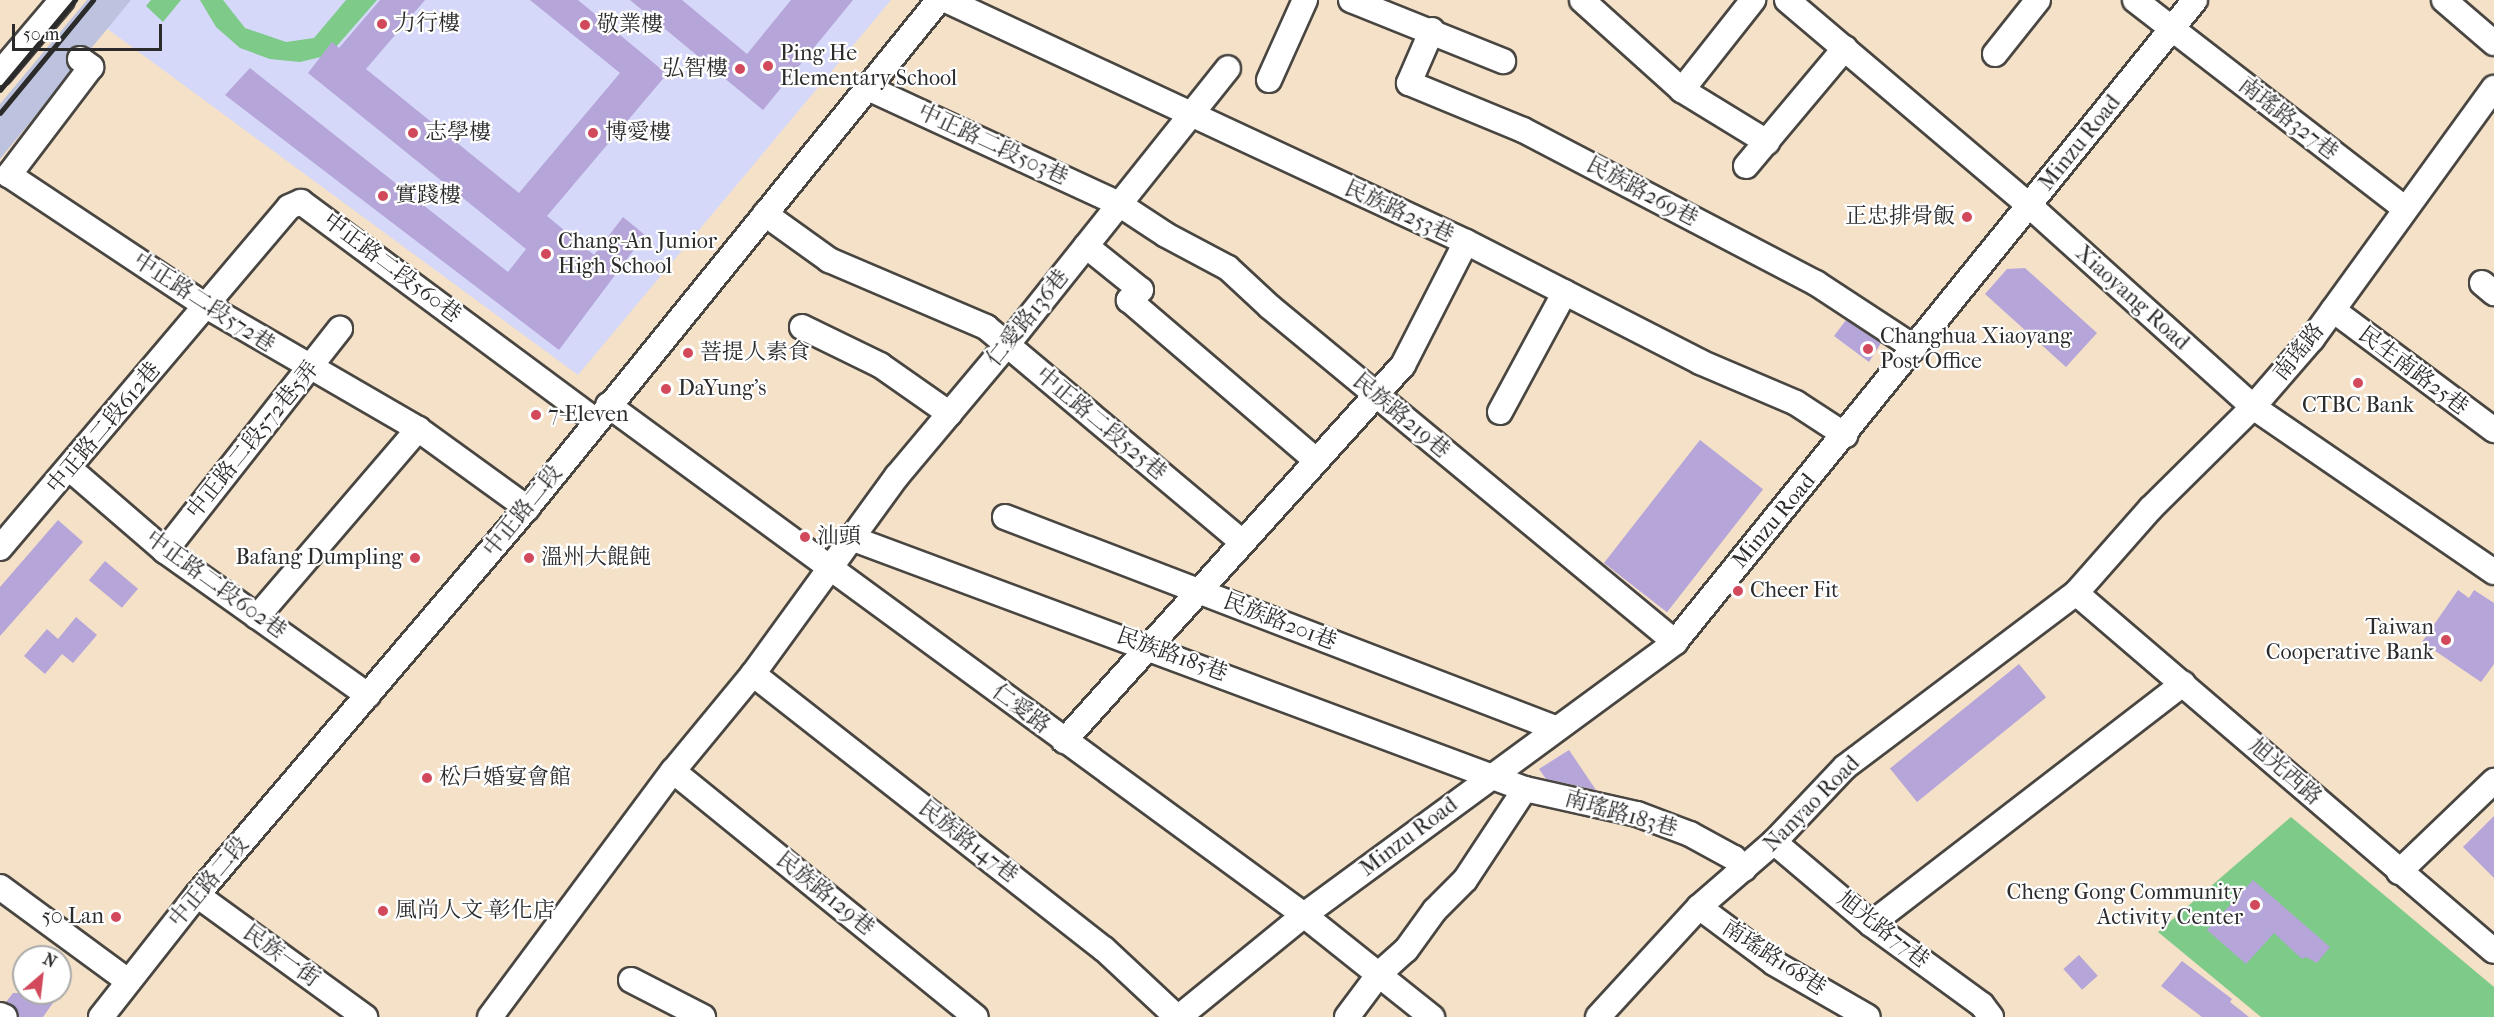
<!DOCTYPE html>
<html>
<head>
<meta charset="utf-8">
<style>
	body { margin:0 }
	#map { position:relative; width:2494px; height:1017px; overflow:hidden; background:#f4e1c7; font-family:"IM FELL French Canon","Noto Serif TC",serif }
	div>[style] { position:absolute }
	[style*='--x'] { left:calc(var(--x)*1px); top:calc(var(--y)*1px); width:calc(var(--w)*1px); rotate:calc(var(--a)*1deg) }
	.built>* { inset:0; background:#d5d8f9 }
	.industrial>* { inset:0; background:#bdc3de }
	.green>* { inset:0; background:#7dca89 }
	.building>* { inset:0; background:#b5a5d9; transform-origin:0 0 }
	.roads { filter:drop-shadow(2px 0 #494642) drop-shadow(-2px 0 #494642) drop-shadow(0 2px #494642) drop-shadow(0 -2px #494642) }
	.minor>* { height:24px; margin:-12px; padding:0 12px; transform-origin:12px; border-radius:12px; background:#fff }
	.rail>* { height:4.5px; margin:-2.25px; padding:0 2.25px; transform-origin:2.25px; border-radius:2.25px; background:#2b2b2b }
	.dots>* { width:16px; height:16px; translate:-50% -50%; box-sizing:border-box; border:3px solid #fff; border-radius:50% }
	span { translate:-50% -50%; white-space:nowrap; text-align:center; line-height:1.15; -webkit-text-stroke:4.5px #fff; paint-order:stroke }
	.poi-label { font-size:22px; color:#2b2b2b }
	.left { translate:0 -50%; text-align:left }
	.right { translate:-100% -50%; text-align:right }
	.street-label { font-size:22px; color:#2b2b2b }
	.north { position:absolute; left:12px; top:945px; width:60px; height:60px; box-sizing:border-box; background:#fff; border:2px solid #aaa; border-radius:50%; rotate:28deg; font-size:16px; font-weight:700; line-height:24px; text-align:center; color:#2b2b2b }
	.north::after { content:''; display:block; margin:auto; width:21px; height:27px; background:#d1495b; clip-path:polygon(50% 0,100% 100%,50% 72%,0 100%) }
	.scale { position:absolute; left:12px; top:24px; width:150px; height:27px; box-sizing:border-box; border:3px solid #2b2b2b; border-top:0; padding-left:8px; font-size:18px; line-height:21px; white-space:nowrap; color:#2b2b2b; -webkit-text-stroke:4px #fff; paint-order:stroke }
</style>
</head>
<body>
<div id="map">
	<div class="built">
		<div style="clip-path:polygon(116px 0,891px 0,578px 375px,98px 22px)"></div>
	</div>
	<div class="industrial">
		<div style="clip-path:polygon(87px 0,131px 0,0 159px,0 104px)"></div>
	</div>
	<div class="green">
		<div style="clip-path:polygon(151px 0,181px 0,163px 22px,146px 6px)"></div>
		<div style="clip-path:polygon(200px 0,223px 0,245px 28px,286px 42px,314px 38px,346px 0,377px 0,329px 55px,300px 62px,270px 59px,240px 48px,216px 27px)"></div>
		<div style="clip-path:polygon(2291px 817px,2494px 987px,2494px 1017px,2261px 1017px,2158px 932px)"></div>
	</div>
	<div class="building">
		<div style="clip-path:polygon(380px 0,425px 0,366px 69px,519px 193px,620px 73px,530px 0,578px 0,667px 74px,547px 216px,594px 255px,623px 217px,645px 235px,559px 350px,225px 95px,250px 68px,508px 272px,526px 249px,308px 73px,332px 42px,339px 48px)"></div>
		<div style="clip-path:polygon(630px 0,682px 0,747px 54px,791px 0,853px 0,763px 110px)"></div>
		<div style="clip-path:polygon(2025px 268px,2097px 333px,2066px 367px,1985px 294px,2007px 269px)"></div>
		<div style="clip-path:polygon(1846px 320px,1881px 343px,1869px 362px,1834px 336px)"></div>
		<div style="left:1700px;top:440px;width:80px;height:156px;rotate:38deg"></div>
		<div style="clip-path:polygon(58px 520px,83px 542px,0 636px,0 587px)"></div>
		<div style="left:105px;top:561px;width:43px;height:25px;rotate:40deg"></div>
		<div style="clip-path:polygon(2458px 590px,2469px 598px,2474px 590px,2494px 603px,2494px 664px,2481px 682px,2422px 642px)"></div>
		<div style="clip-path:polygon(76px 617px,97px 635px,73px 663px,62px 654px,45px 674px,24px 656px,47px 629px,58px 639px)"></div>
		<div style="left:2019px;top:664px;width:43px;height:166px;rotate:51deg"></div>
		<div style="clip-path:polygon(1569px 750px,1596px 790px,1546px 779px,1539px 769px)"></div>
		<div style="clip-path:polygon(2494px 816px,2494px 878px,2463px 847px)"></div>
		<div style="clip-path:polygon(2253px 880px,2330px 947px,2317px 963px,2306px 957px,2302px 959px,2274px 933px,2246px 964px,2207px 930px)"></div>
		<div style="left:2079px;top:955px;width:28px;height:21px;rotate:48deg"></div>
		<div style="clip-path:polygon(2182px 961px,2232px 999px,2230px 1002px,2249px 1017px,2202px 1017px,2161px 986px)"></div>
		<div style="clip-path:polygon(13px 993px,60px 993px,43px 1017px,19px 1017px,16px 1008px,6px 1002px)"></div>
	</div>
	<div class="roads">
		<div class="minor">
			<div style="--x:946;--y:0;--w:574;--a:24.96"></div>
			<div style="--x:1466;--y:242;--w:263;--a:27.1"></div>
			<div style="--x:1700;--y:362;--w:104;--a:23.1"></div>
			<div style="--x:1796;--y:403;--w:59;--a:33.1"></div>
			<div style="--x:1351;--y:0;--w:164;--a:21.9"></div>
			<div style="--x:1582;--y:0;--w:135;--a:42"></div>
			<div style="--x:1682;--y:90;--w:100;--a:31.5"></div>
			<div style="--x:1787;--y:0;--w:319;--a:40.3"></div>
			<div style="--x:2030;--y:206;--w:300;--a:42"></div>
			<div style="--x:2253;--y:407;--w:292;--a:34.4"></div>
			<div style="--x:2135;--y:0;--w:341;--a:37.7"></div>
			<div style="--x:2444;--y:0;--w:66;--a:40.7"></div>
			<div style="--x:1432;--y:30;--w:58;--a:113.5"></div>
			<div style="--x:1409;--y:83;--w:123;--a:22.4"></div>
			<div style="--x:1523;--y:130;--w:331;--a:27.6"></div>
			<div style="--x:1816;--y:283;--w:118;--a:33.3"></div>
			<div style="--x:1995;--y:54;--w:69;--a:-51.5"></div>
			<div style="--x:80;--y:59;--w:14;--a:36"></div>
			<div style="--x:91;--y:67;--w:136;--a:127.2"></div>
			<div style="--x:9;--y:175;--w:237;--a:33.6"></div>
			<div style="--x:206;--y:306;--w:245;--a:30.1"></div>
			<div style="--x:418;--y:429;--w:135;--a:35.9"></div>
			<div style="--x:0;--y:73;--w:96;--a:-49.7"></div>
			<div style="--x:1269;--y:80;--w:88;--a:-65.8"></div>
			<div style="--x:866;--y:87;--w:279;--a:24.8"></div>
			<div style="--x:1119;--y:204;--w:56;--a:33.4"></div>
			<div style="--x:1166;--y:235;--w:70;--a:28"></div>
			<div style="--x:1228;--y:268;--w:57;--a:42.9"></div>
			<div style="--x:1270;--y:307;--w:526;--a:39.6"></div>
			<div style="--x:1682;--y:90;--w:115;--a:-51.7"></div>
			<div style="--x:1746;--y:166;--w:154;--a:-50"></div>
			<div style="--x:765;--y:214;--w:79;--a:35.7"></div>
			<div style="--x:829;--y:260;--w:171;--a:23.1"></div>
			<div style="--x:986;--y:327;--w:334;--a:40"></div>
			<div style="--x:1086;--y:246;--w:70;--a:38.7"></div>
			<div style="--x:1141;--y:290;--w:16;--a:140"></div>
			<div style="--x:1129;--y:300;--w:246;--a:40.6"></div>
			<div style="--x:2482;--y:283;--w:16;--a:40"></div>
			<div style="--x:2333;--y:310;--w:201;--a:36.7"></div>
			<div style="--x:802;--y:327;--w:87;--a:26"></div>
			<div style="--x:880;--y:365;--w:85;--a:35"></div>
			<div style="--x:608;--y:405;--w:863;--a:36.23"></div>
			<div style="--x:1304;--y:915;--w:164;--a:38.6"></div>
			<div style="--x:1500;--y:412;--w:136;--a:-61.6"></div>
			<div style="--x:70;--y:469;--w:125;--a:40.8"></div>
			<div style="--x:165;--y:551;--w:249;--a:35.4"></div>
			<div style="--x:1005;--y:517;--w:589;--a:20.99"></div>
			<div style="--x:851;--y:538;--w:719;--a:20.43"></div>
			<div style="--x:1525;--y:789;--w:115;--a:12.6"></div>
			<div style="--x:1637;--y:814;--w:57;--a:20.7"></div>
			<div style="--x:1690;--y:834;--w:50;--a:28.6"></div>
			<div style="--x:1734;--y:858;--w:15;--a:48"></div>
			<div style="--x:0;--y:548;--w:447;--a:-49.7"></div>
			<div style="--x:289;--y:207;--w:13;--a:-23"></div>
			<div style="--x:301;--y:202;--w:367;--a:36.6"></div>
			<div style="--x:165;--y:551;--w:283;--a:-51.8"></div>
			<div style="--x:2076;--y:593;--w:550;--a:40.58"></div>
			<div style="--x:257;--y:617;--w:248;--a:-49.4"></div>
			<div style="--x:753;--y:674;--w:446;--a:38.1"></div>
			<div style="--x:1104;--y:949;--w:100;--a:43"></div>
			<div style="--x:1064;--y:741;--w:506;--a:-47.96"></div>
			<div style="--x:1403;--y:365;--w:138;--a:-62.9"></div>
			<div style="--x:673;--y:771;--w:390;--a:39.1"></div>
			<div style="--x:1774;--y:842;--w:127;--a:40.2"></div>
			<div style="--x:1871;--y:924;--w:137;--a:36.1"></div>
			<div style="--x:1982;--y:1005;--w:15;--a:53"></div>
			<div style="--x:2399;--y:872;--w:132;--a:-43.8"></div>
			<div style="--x:0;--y:887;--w:159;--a:36.3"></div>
			<div style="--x:197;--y:895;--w:208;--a:36"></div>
			<div style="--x:1699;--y:907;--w:94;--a:36.7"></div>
			<div style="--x:1774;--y:963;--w:108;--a:29.9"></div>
			<div style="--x:1871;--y:924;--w:394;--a:-37.6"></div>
			<div style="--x:631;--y:980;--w:81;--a:27.2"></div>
			<div style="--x:0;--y:1015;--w:5;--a:22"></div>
			<div style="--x:101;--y:1017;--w:155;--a:-51.8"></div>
			<div style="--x:197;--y:895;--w:509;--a:-49.55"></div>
			<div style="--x:527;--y:508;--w:654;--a:-50.96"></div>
			<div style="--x:490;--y:1017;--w:307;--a:-53.4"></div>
			<div style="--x:673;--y:771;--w:126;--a:-50.5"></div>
			<div style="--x:753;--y:674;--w:245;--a:-54"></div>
			<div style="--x:897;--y:476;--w:171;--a:-50"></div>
			<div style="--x:1007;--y:345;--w:354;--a:-51.4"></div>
			<div style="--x:1179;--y:1017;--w:161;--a:-39.2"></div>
			<div style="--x:1304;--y:915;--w:461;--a:-36.3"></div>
			<div style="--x:1675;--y:642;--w:826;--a:-50.99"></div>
			<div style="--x:1347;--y:1017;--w:54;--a:-53.3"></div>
			<div style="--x:1379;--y:974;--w:36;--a:-42"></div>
			<div style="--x:1406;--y:950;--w:49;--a:-54.1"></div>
			<div style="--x:1435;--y:910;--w:42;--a:-45"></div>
			<div style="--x:1465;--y:880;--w:109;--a:-56.6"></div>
			<div style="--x:1598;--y:1017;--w:149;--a:-47.4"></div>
			<div style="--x:1699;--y:907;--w:99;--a:-40.9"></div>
			<div style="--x:1774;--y:842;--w:103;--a:-46.6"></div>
			<div style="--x:1845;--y:767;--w:289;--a:-37"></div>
			<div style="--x:2076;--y:593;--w:113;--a:-48.6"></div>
			<div style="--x:2151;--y:508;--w:144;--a:-44.7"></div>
			<div style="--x:2253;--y:407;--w:90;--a:-49.1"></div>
			<div style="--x:2312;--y:339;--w:310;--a:-54.1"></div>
		</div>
	</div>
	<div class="rail">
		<div style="--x:0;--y:90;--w:117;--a:-50.2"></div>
		<div style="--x:0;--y:113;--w:146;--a:-50.5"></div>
	</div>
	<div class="dots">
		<div style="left:382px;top:24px;background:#d1495b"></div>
		<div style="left:585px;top:25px;background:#d1495b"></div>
		<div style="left:768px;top:66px;background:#d1495b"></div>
		<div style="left:740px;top:69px;background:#d1495b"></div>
		<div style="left:413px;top:133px;background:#d1495b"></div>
		<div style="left:593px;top:133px;background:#d1495b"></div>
		<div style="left:383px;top:196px;background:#d1495b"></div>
		<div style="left:1967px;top:217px;background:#d1495b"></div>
		<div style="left:546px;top:254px;background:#d1495b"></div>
		<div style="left:1868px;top:349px;background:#d1495b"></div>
		<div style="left:688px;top:353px;background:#d1495b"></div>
		<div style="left:2358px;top:383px;background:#d1495b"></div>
		<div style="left:666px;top:389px;background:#d1495b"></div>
		<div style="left:536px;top:415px;background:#d1495b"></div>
		<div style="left:805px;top:537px;background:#d1495b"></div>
		<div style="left:415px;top:558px;background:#d1495b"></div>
		<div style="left:529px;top:558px;background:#d1495b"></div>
		<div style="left:1738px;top:591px;background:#d1495b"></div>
		<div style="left:2446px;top:640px;background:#d1495b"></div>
		<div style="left:427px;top:778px;background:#d1495b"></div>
		<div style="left:2255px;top:905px;background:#d1495b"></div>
		<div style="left:383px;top:911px;background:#d1495b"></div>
		<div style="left:116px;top:917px;background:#d1495b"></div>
	</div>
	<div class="poi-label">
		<span class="left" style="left:394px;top:24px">力行樓</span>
		<span class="left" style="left:597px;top:25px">敬業樓</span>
		<span class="left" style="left:780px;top:66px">Ping He<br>Elementary School</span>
		<span class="right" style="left:728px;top:69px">弘智樓</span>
		<span class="left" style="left:425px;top:133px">志學樓</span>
		<span class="left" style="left:605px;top:133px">博愛樓</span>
		<span class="left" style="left:395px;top:196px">實踐樓</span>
		<span class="right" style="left:1955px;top:217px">正忠排骨飯</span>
		<span class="left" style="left:558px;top:254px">Chang-An Junior<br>High School</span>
		<span class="left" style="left:1880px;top:349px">Changhua Xiaoyang<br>Post Office</span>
		<span class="left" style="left:700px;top:353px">菩提人素食</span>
		<span class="left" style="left:678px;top:389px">DaYung's</span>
		<span style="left:2358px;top:406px">CTBC Bank</span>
		<span class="left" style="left:548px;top:415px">7-Eleven</span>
		<span class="left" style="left:817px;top:537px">汕頭</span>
		<span class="right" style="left:403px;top:558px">Bafang Dumpling</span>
		<span class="left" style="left:541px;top:558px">溫州大餛飩</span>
		<span class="left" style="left:1750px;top:591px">Cheer Fit</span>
		<span class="right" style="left:2434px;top:640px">Taiwan<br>Cooperative Bank</span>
		<span class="left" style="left:439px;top:778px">松戶婚宴會館</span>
		<span class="right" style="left:2243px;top:905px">Cheng Gong Community<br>Activity Center</span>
		<span class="left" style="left:395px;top:911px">風尚人文-彰化店</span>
		<span class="right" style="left:104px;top:917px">50 Lan</span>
	</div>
	<div class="street-label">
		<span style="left:2288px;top:119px;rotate:38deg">南瑤路327巷</span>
		<span style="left:2080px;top:143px;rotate:-51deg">Minzu Road</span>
		<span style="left:993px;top:145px;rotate:25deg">中正路二段503巷</span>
		<span style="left:1642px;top:192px;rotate:28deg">民族路269巷</span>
		<span style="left:1399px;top:212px;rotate:25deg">民族路253巷</span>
		<span style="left:392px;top:268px;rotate:37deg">中正路二段560巷</span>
		<span style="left:2132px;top:298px;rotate:42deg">Xiaoyang Road</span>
		<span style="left:204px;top:303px;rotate:33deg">中正路二段572巷</span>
		<span style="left:1028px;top:318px;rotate:-51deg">仁愛路136巷</span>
		<span style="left:2299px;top:352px;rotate:-51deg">南瑤路</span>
		<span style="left:2413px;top:371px;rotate:37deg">民生南路25巷</span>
		<span style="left:1401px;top:416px;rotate:40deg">民族路219巷</span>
		<span style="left:1101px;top:424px;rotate:40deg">中正路二段525巷</span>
		<span style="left:104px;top:428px;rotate:-50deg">中正路二段612巷</span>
		<span style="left:253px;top:440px;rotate:-51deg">中正路二段572巷5弄</span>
		<span style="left:523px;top:511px;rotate:-51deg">中正路二段</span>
		<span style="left:1774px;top:521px;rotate:-50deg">Minzu Road</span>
		<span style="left:216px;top:585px;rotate:36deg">中正路二段602巷</span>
		<span style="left:1280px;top:622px;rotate:21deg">民族路201巷</span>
		<span style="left:1172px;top:655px;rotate:20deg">民族路185巷</span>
		<span style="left:1021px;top:709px;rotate:37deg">仁愛路</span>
		<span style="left:2285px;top:772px;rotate:41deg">旭光西路</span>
		<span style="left:1812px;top:804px;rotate:-45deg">Nanyao Road</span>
		<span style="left:1621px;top:814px;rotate:16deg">南瑤路183巷</span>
		<span style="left:1409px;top:837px;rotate:-37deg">Minzu Road</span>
		<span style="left:968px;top:842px;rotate:38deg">民族路147巷</span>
		<span style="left:209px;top:882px;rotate:-50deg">中正路二段</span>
		<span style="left:825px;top:894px;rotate:39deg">民族路129巷</span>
		<span style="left:1883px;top:930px;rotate:38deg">旭光路77巷</span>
		<span style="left:281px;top:956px;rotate:36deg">民族一街</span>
		<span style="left:1774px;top:958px;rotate:33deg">南瑤路168巷</span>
	</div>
	<div class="north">N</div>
	<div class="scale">50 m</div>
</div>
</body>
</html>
